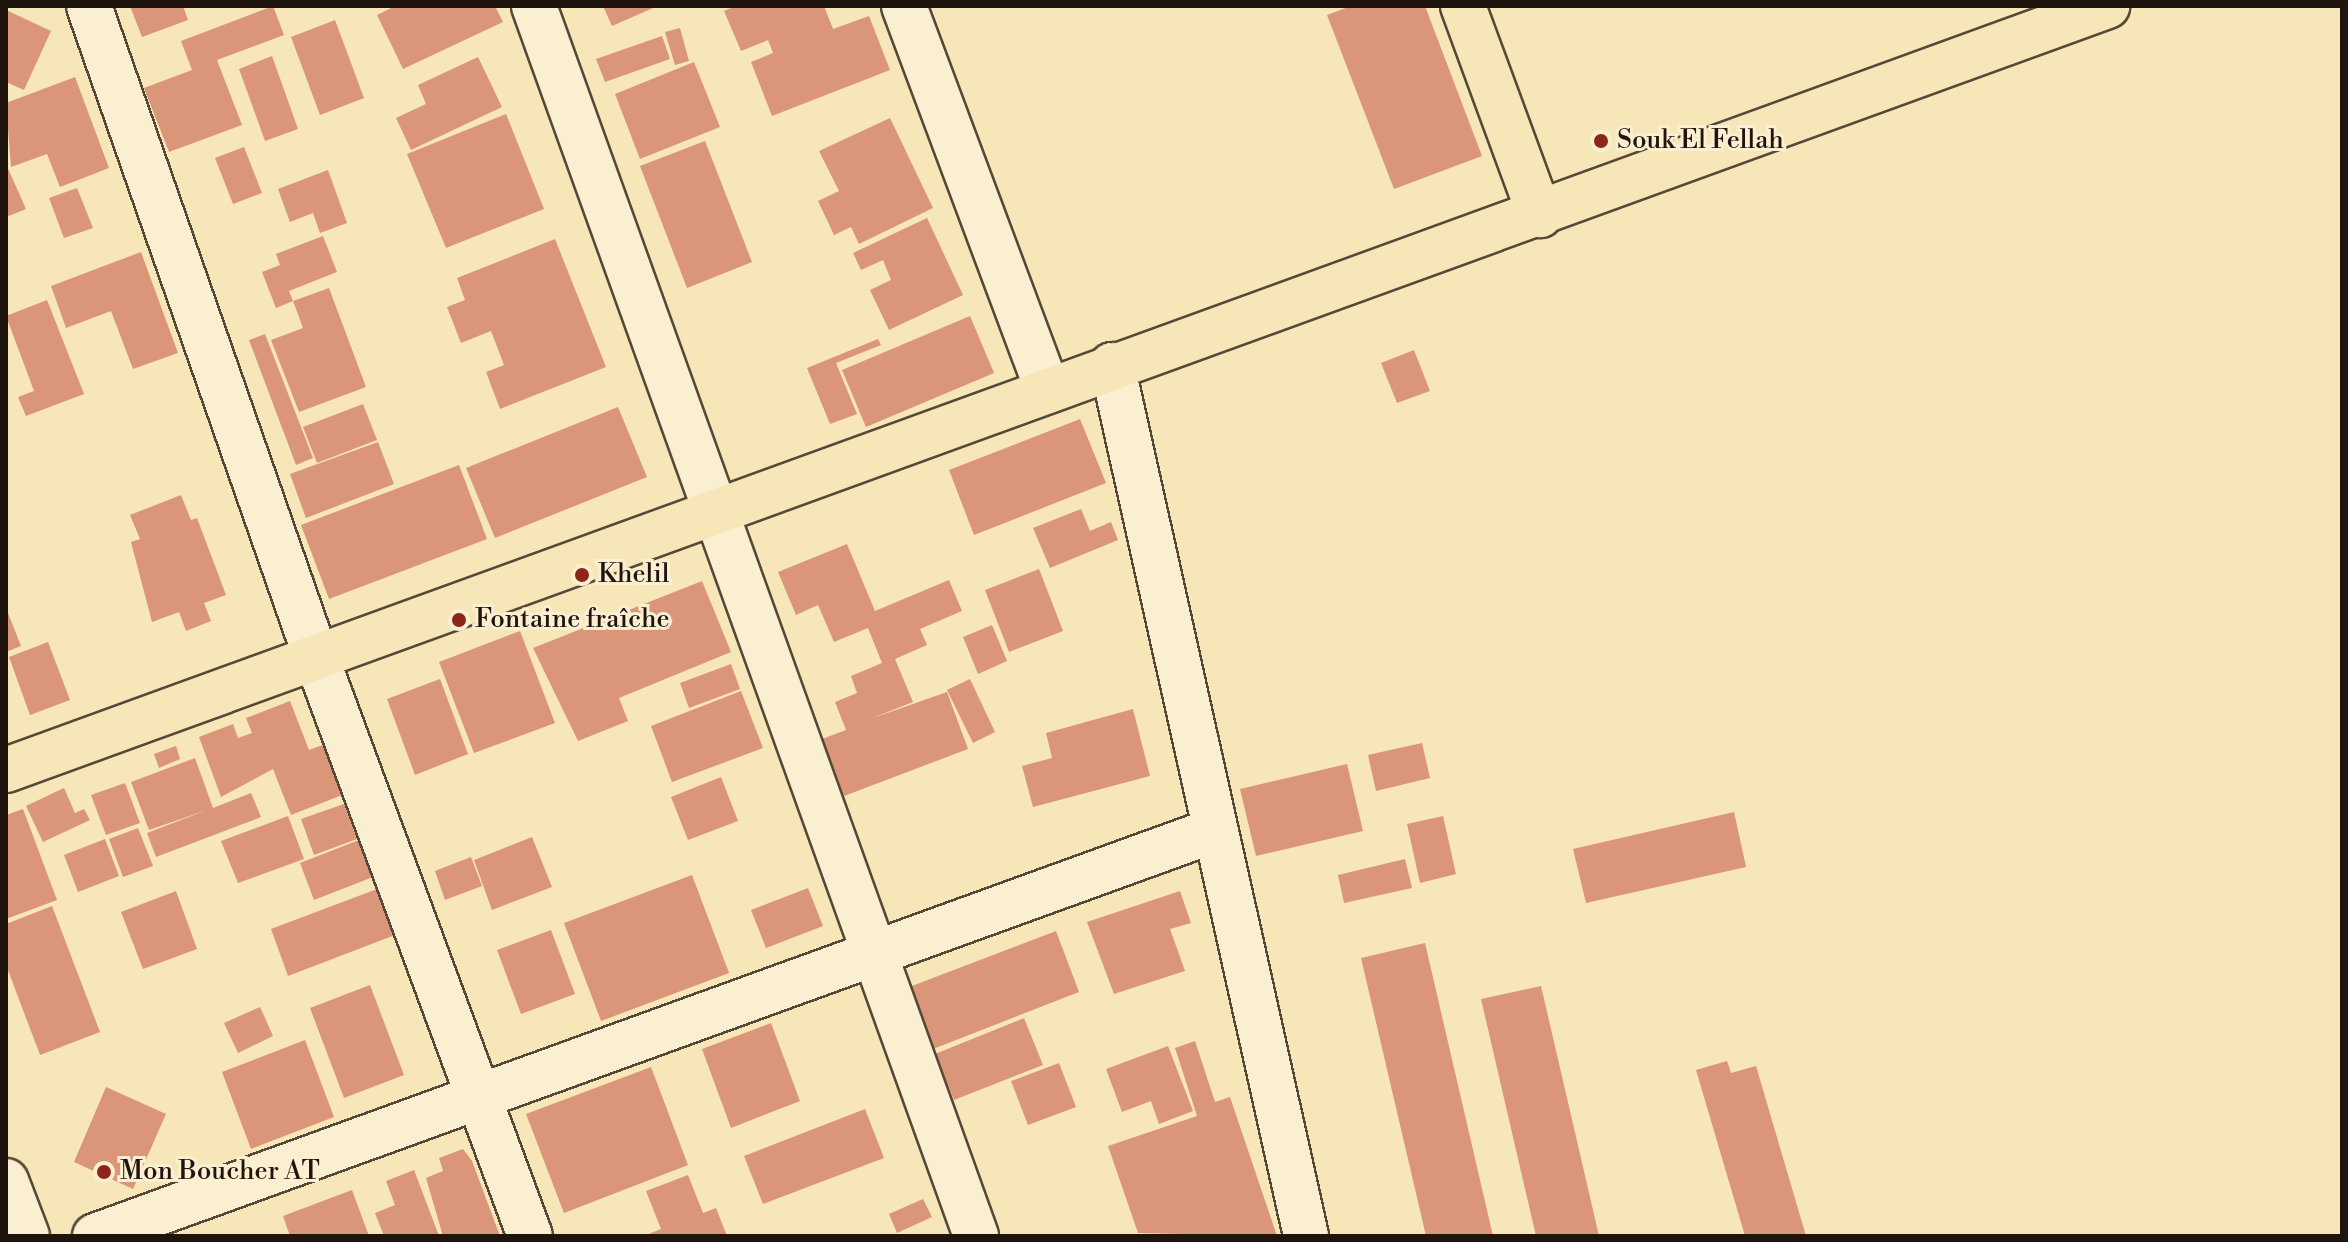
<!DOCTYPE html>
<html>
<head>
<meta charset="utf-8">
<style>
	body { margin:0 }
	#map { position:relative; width:2348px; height:1242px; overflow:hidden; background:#f7e6b7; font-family:"Libre Bodoni",serif }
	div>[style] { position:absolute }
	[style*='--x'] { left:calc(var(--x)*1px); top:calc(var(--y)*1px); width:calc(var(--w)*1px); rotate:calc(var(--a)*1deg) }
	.building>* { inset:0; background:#db9579 }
	.roads { filter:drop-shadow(2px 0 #564839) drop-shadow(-2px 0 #564839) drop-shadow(0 2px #564839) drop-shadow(0 -2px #564839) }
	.minor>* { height:44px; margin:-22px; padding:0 22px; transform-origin:22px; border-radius:22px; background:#faefd0 }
	.major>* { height:44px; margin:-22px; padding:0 22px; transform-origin:22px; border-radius:22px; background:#f7e6b7 }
	.dots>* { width:22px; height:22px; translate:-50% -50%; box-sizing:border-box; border:4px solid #faefd0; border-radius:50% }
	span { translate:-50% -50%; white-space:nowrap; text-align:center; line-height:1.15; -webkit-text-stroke:6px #faefd0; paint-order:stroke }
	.poi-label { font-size:26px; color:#20140f }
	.left { translate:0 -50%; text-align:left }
	.frame { position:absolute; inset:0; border:8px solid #20140f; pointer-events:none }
</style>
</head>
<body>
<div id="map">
	<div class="building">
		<div style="clip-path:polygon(130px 6px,183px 6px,188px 20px,142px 37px)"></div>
		<div style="clip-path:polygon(273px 6px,284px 35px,217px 60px,242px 125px,169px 152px,144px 88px,192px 70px,181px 41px)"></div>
		<div style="clip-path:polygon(395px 6px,495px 6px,503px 22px,403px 69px,377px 15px)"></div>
		<div style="clip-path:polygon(603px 6px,652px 6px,653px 8px,612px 26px)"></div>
		<div style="clip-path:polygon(736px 6px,824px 6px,833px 29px,869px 16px,890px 70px,772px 116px,751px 62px,773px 53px,768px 40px,741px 51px,724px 11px)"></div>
		<div style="clip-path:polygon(1351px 6px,1425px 6px,1482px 156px,1394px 189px,1327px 15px)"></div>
		<div style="clip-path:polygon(6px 10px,51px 31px,24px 90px,6px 82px)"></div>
		<div style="clip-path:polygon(335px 20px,364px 98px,320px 115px,291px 37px)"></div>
		<div style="clip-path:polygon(680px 28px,689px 61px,675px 65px,665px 32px)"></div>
		<div style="clip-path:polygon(662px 36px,670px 59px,605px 82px,596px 59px)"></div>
		<div style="clip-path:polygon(272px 56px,298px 129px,265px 141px,239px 69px)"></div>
		<div style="clip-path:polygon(478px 57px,502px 107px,411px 150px,396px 118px,426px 104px,418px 85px)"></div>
		<div style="clip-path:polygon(694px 62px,720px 127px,640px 159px,615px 94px)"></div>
		<div style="clip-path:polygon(75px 77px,109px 168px,60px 187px,47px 154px,11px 167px,6px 103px)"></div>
		<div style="clip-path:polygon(506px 114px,544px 209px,446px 248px,407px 154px)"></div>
		<div style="clip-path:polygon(890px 118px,933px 208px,859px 244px,851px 227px,834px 235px,818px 201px,839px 191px,819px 151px)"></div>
		<div style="clip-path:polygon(705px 141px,752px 262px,687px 288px,640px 166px)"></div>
		<div style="clip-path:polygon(244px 147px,262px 193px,233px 204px,215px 158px)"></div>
		<div style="clip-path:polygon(6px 164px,26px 209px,6px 217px)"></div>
		<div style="clip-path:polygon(328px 170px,347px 223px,320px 233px,313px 213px,290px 222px,278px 189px)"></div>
		<div style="clip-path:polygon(77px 188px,93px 228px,64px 238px,49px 198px)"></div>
		<div style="clip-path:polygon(927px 218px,963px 295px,889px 330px,870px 290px,891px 280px,883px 260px,861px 270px,853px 253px)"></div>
		<div style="clip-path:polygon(323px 236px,337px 272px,289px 291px,293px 301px,276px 308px,262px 272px,280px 265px,276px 254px)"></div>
		<div style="clip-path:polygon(555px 239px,606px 367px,500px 409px,486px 372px,504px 365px,491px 331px,461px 343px,447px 307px,465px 300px,457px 278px)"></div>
		<div style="clip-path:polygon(141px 252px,178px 353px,133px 369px,111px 311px,66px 328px,51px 286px)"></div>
		<div style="clip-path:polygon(329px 288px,366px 387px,299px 412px,271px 340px,303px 328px,293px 301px)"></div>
		<div style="clip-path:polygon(47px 300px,84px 394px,26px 416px,18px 397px,34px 391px,6px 316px)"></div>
		<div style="clip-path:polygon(970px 316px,994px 373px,866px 427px,842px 370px)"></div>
		<div style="clip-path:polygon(265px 334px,313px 458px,296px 465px,249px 340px)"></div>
		<div style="clip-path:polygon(878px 339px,881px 345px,836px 363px,857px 414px,830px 424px,807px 368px)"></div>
		<div style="clip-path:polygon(1414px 350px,1430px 391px,1397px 403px,1381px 363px)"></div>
		<div style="clip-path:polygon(363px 404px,377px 440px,317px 463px,303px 427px)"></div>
		<div style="clip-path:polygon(618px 407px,647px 477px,495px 538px,466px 468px)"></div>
		<div style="clip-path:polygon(1080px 419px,1106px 483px,974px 535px,949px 470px)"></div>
		<div style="clip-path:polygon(378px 442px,394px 484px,306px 518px,290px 474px)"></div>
		<div style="clip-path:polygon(459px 465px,487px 539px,329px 599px,301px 525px)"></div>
		<div style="clip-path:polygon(181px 495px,191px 520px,197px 518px,226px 595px,204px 603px,211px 621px,186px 631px,179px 612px,152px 622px,131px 542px,140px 539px,130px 515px)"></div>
		<div style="clip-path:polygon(1081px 509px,1090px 531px,1111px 522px,1118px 540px,1050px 568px,1033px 528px)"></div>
		<div style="clip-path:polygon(847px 544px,875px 611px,949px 580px,962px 611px,920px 629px,927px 645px,895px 659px,913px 702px,870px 719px,947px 692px,968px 749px,844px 796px,822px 739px,846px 730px,835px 702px,857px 693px,851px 676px,882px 663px,868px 628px,834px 642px,818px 605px,796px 615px,778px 572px)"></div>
		<div style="clip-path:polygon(1039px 569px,1063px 631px,1009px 652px,985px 590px)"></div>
		<div style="clip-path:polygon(702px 581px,731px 652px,619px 698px,628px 721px,578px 741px,533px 648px)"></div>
		<div style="clip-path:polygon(6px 608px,21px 646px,6px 652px)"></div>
		<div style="clip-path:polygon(992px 625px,1007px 661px,978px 674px,963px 637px)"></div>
		<div style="clip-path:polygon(520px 631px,555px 723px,474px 753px,439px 662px)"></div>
		<div style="clip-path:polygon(48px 642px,70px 700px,30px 715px,9px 657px)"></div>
		<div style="clip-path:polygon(731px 664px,740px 689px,689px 708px,680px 683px)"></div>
		<div style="clip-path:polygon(440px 679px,468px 754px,415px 775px,387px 699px)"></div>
		<div style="clip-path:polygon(970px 679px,995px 732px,973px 743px,947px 690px)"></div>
		<div style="clip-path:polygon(741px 691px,763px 748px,672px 782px,651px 726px)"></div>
		<div style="clip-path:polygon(290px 701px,309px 750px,331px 742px,350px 792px,291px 815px,273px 769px,221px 797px,199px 737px,233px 724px,238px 738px,252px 733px,246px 718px)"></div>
		<div style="clip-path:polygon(1133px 709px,1150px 776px,1033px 807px,1022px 766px,1052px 758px,1046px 733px)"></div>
		<div style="clip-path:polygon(1422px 743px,1430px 778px,1376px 791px,1368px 755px)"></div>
		<div style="clip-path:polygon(176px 746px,180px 759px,159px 768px,154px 754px)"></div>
		<div style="clip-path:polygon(195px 758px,213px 808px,251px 793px,261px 817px,156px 857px,147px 833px,207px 810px,149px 830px,131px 782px)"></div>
		<div style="clip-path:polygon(1347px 764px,1363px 831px,1256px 856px,1240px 789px)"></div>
		<div style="clip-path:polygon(721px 777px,738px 821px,688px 840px,671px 797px)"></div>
		<div style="clip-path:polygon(125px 783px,140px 823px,106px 835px,91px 795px)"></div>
		<div style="clip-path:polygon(64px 788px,75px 813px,84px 809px,90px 820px,43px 842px,26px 806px)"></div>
		<div style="clip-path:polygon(344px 804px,357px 839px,314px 855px,301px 819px)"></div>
		<div style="clip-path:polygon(23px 809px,57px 900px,6px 919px,6px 815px)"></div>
		<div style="clip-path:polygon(1734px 812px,1746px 867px,1586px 903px,1573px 849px)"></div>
		<div style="clip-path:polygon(288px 816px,304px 859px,238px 883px,221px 841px)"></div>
		<div style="clip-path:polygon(1443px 816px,1456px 874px,1420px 883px,1407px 824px)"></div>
		<div style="clip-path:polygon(138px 828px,153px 866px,123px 877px,109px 839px)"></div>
		<div style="clip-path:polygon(532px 837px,552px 887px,492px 910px,474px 860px)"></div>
		<div style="clip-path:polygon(105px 839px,119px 876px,78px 892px,64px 855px)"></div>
		<div style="clip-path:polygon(359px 840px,373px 877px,314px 900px,300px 863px)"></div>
		<div style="clip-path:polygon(471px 857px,482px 886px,445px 900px,435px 871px)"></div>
		<div style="clip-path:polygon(1405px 859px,1412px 888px,1344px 903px,1338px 875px)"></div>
		<div style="clip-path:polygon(692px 875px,729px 973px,601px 1021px,564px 923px)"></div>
		<div style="clip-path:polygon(808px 888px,823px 926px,766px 948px,751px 910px)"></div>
		<div style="clip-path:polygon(377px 889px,395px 935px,288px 976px,271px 929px)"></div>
		<div style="clip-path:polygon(176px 891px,197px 949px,143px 969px,121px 912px)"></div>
		<div style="clip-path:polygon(1180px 891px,1191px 923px,1170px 929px,1185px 971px,1114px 994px,1087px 922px)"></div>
		<div style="clip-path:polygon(52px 906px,100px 1032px,40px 1055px,6px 965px,6px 924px)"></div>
		<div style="clip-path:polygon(551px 930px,575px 994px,521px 1014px,497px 950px)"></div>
		<div style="clip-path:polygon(1056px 931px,1079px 992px,928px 1051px,904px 989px)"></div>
		<div style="clip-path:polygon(1425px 943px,1493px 1236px,1426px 1236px,1361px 958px)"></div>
		<div style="clip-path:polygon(370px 985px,404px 1075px,344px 1098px,310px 1008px)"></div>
		<div style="clip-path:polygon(1541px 986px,1599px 1236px,1536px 1236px,1481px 999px)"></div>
		<div style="clip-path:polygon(260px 1007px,273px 1036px,238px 1053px,224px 1023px)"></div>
		<div style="clip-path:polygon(1024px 1018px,1043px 1065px,954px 1100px,935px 1054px)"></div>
		<div style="clip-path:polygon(771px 1023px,800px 1101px,731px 1128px,702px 1049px)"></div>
		<div style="clip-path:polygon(305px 1040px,334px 1117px,251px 1149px,222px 1072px)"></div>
		<div style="clip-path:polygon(1195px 1041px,1215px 1102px,1230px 1097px,1277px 1236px,1138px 1233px,1108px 1146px,1197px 1116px,1175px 1048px)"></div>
		<div style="clip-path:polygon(1168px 1046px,1193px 1111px,1159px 1124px,1151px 1101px,1122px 1112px,1106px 1069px)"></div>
		<div style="clip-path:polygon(1727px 1061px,1731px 1073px,1756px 1066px,1806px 1236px,1745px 1236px,1696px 1070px)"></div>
		<div style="clip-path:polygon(1059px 1063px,1076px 1107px,1028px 1125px,1011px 1081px)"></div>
		<div style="clip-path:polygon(651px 1067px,688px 1165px,564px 1213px,526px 1114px)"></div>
		<div style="clip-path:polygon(106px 1087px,166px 1114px,133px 1189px,74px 1162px)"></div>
		<div style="clip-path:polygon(865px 1109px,884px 1158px,763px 1204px,744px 1156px)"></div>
		<div style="clip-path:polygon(463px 1149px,472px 1161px,500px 1236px,443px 1236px,426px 1178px,443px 1171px,439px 1158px)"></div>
		<div style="clip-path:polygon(414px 1170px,439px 1236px,384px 1236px,375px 1213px,395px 1205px,386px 1181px)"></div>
		<div style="clip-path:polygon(688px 1175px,703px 1213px,716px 1208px,727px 1236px,644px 1236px,661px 1229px,646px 1191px)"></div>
		<div style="clip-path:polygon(352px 1190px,369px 1236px,290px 1236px,283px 1216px)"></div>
		<div style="clip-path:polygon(923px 1199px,932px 1217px,897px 1233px,889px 1214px)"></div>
	</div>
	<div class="roads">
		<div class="minor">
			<div style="--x:89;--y:6;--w:689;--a:70.78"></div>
			<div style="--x:316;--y:657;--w:617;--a:69.72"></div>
			<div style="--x:534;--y:6;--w:1307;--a:70.23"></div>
			<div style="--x:904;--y:6;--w:411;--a:69.5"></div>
			<div style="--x:1112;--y:365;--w:892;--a:77.44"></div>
			<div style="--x:6;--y:1181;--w:59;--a:69.1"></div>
			<div style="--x:95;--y:1236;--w:1191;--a:-19.93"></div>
		</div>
		<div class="major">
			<div style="--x:1463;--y:6;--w:223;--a:69.8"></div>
			<div style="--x:6;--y:770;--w:2236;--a:-19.98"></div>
		</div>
	</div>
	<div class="dots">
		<div style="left:1601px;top:141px;background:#8f2418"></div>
		<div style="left:582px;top:575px;background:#8f2418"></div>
		<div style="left:459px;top:620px;background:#8f2418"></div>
		<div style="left:104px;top:1172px;background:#8f2418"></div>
	</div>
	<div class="poi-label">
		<span class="left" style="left:1617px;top:141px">Souk El Fellah</span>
		<span class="left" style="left:598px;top:575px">Khelil</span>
		<span class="left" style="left:475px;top:620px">Fontaine fraîche</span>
		<span class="left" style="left:120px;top:1172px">Mon Boucher AT</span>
	</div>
	<div class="frame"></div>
</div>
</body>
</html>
